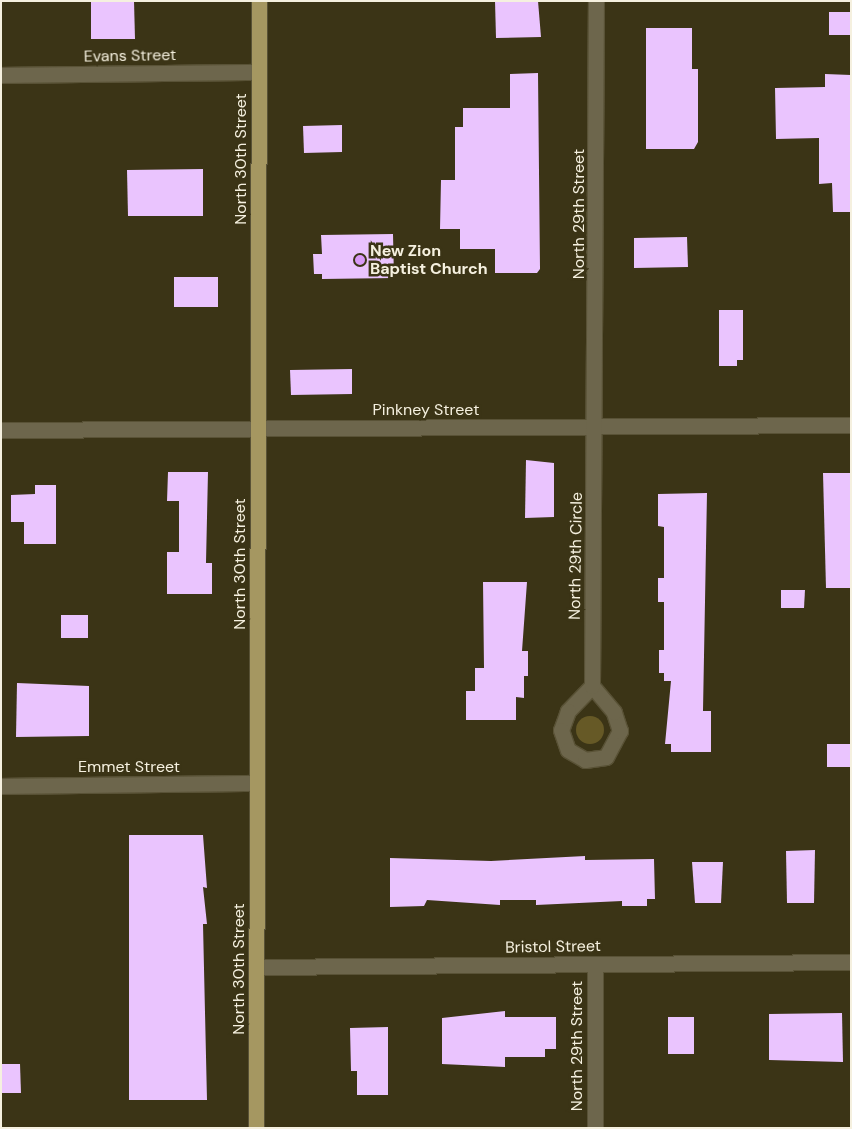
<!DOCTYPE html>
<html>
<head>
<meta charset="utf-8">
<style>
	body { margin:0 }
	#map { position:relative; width:852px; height:1129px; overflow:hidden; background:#3b3416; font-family:"DM Sans",sans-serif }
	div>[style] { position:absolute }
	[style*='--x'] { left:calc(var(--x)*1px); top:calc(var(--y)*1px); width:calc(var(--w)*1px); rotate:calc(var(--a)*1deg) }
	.green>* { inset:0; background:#665926 }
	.round { border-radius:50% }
	.building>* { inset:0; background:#eac4fe }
	.roads { filter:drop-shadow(1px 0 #595236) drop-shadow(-1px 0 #595236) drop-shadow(0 1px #595236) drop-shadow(0 -1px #595236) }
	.minor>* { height:15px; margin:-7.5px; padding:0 7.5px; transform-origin:7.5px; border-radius:7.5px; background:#6d664c }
	.major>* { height:15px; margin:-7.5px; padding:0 7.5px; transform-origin:7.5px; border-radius:7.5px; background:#a59761 }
	.dots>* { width:14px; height:14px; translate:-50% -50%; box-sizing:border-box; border:2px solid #3b3416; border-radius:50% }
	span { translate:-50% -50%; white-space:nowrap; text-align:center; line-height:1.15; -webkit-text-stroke:5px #3b3416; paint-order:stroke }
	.street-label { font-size:16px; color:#f5f0df }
	.poi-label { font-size:16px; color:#f5f0df; font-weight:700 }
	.left { translate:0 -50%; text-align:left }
	.frame { position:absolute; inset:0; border:2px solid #f5f0df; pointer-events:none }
</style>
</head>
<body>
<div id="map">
	<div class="green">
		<div class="round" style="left:576px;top:716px;width:28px;height:28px"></div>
	</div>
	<div class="building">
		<div style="clip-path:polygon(91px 1px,134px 1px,135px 39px,91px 39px)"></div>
		<div style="clip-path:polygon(495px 1px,538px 1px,541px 37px,496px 38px)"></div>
		<div style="clip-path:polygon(829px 12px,851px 12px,851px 35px,829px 35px)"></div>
		<div style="clip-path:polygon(646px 28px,692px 28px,692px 69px,698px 69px,698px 142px,694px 149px,646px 149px)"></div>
		<div style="clip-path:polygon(538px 73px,540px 269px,537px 273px,495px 273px,495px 249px,460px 249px,460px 229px,440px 229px,441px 180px,455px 180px,455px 127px,463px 127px,463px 108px,510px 108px,510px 74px)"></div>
		<div style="clip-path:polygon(825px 74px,851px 75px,851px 212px,833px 212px,832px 183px,819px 184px,819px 138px,776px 139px,775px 88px,825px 87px)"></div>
		<div style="clip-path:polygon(342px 125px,342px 152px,304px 153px,303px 126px)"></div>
		<div style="clip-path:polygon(203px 169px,203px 216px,128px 216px,127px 170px)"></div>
		<div style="clip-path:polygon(393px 234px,394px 278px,322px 279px,322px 274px,314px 274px,313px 254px,322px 254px,321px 235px)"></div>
		<div style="clip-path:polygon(687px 237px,688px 267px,634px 268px,634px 238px)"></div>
		<div style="clip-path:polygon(174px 277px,218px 277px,218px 307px,174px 307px)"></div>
		<div style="clip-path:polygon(719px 310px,743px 310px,743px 360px,737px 360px,737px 366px,719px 366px)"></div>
		<div style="clip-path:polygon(352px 369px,352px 394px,291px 395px,290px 370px)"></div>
		<div style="clip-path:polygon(526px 460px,554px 463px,554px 517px,525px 518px)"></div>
		<div style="clip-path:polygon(168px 472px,208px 472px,206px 563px,212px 563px,212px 594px,167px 594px,167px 552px,179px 552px,179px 501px,167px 501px)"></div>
		<div style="clip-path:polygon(823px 473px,851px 473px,851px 588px,826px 588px)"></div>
		<div style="clip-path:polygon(35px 485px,56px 485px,56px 544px,24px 544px,24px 522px,11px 522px,11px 495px,35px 494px)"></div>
		<div style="clip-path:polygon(707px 493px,703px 711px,711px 711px,711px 752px,671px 752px,671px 744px,665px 744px,671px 681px,664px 681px,664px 673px,659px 673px,659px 650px,664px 650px,664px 602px,658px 602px,658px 578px,664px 578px,664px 527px,658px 526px,658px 494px)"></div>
		<div style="clip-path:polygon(483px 582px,527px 582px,522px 651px,528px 651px,528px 676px,524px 676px,524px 698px,516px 697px,516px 720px,466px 720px,466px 691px,475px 691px,475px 668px,484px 668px)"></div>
		<div style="clip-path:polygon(781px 590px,805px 590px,804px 608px,781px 608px)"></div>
		<div style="clip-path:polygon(61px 615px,88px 615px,88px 638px,61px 638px)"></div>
		<div style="clip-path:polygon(17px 683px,89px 686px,89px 736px,16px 737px)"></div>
		<div style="clip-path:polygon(827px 744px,851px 744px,851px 767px,827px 767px)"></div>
		<div style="clip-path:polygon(129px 835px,203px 835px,207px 888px,203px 887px,207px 924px,203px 924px,207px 1100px,129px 1100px)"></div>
		<div style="clip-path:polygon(815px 850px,814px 903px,787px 903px,786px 851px)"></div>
		<div style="clip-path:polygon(585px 856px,585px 860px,654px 859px,655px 899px,647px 899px,647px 906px,622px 906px,622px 901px,536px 905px,536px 900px,500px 900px,500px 905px,427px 900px,424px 906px,390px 907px,390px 858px,491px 861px)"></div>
		<div style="clip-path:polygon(692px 862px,723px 862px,721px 903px,695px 903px)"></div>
		<div style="clip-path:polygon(505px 1011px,505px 1017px,556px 1017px,556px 1049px,545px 1049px,545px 1057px,505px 1057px,505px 1067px,442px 1064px,442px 1018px)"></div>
		<div style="clip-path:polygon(842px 1013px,843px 1062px,769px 1060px,769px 1014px)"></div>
		<div style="clip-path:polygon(668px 1017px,694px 1017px,694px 1054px,668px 1054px)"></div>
		<div style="clip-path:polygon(388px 1027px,388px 1095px,357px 1095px,357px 1071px,351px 1071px,350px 1028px)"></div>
		<div style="clip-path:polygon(1px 1064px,20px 1064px,21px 1093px,1px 1093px)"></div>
	</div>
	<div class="roads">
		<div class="minor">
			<div style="--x:1;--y:75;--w:258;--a:-0.7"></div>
			<div style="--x:1;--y:430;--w:850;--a:-0.34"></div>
			<div style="--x:592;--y:686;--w:35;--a:134"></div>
			<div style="--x:568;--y:711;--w:20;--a:110"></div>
			<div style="--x:561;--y:730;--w:21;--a:71"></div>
			<div style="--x:568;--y:750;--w:20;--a:30"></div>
			<div style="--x:585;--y:760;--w:21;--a:-8"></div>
			<div style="--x:606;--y:757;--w:30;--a:-62"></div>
			<div style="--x:620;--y:731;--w:20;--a:-108"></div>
			<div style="--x:614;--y:712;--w:34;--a:-130"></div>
			<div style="--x:592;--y:686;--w:685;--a:-89.67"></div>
			<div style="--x:1;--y:786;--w:256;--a:-0.7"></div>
			<div style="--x:595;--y:964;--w:164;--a:90"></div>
			<div style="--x:256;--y:967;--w:595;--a:-0.48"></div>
		</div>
		<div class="major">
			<div style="--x:256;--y:1128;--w:1127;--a:-89.85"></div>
		</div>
	</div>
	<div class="dots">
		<div style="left:360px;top:260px;background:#d99af7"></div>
	</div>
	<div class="street-label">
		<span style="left:130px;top:56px;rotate:-1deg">Evans Street</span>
		<span style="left:241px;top:159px;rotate:-90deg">North 30th Street</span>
		<span style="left:579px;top:214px;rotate:-90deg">North 29th Street</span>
		<span style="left:426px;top:410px">Pinkney Street</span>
		<span style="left:576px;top:556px;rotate:-89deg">North 29th Circle</span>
		<span style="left:240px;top:564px;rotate:-90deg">North 30th Street</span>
		<span style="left:129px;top:767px">Emmet Street</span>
		<span style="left:553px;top:947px;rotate:-1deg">Bristol Street</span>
		<span style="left:239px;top:969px;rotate:-90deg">North 30th Street</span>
		<span style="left:577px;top:1046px;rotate:-90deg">North 29th Street</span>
	</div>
	<div class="poi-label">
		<span class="left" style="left:370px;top:260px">New Zion<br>Baptist Church</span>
	</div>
	<div class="frame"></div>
</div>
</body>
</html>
